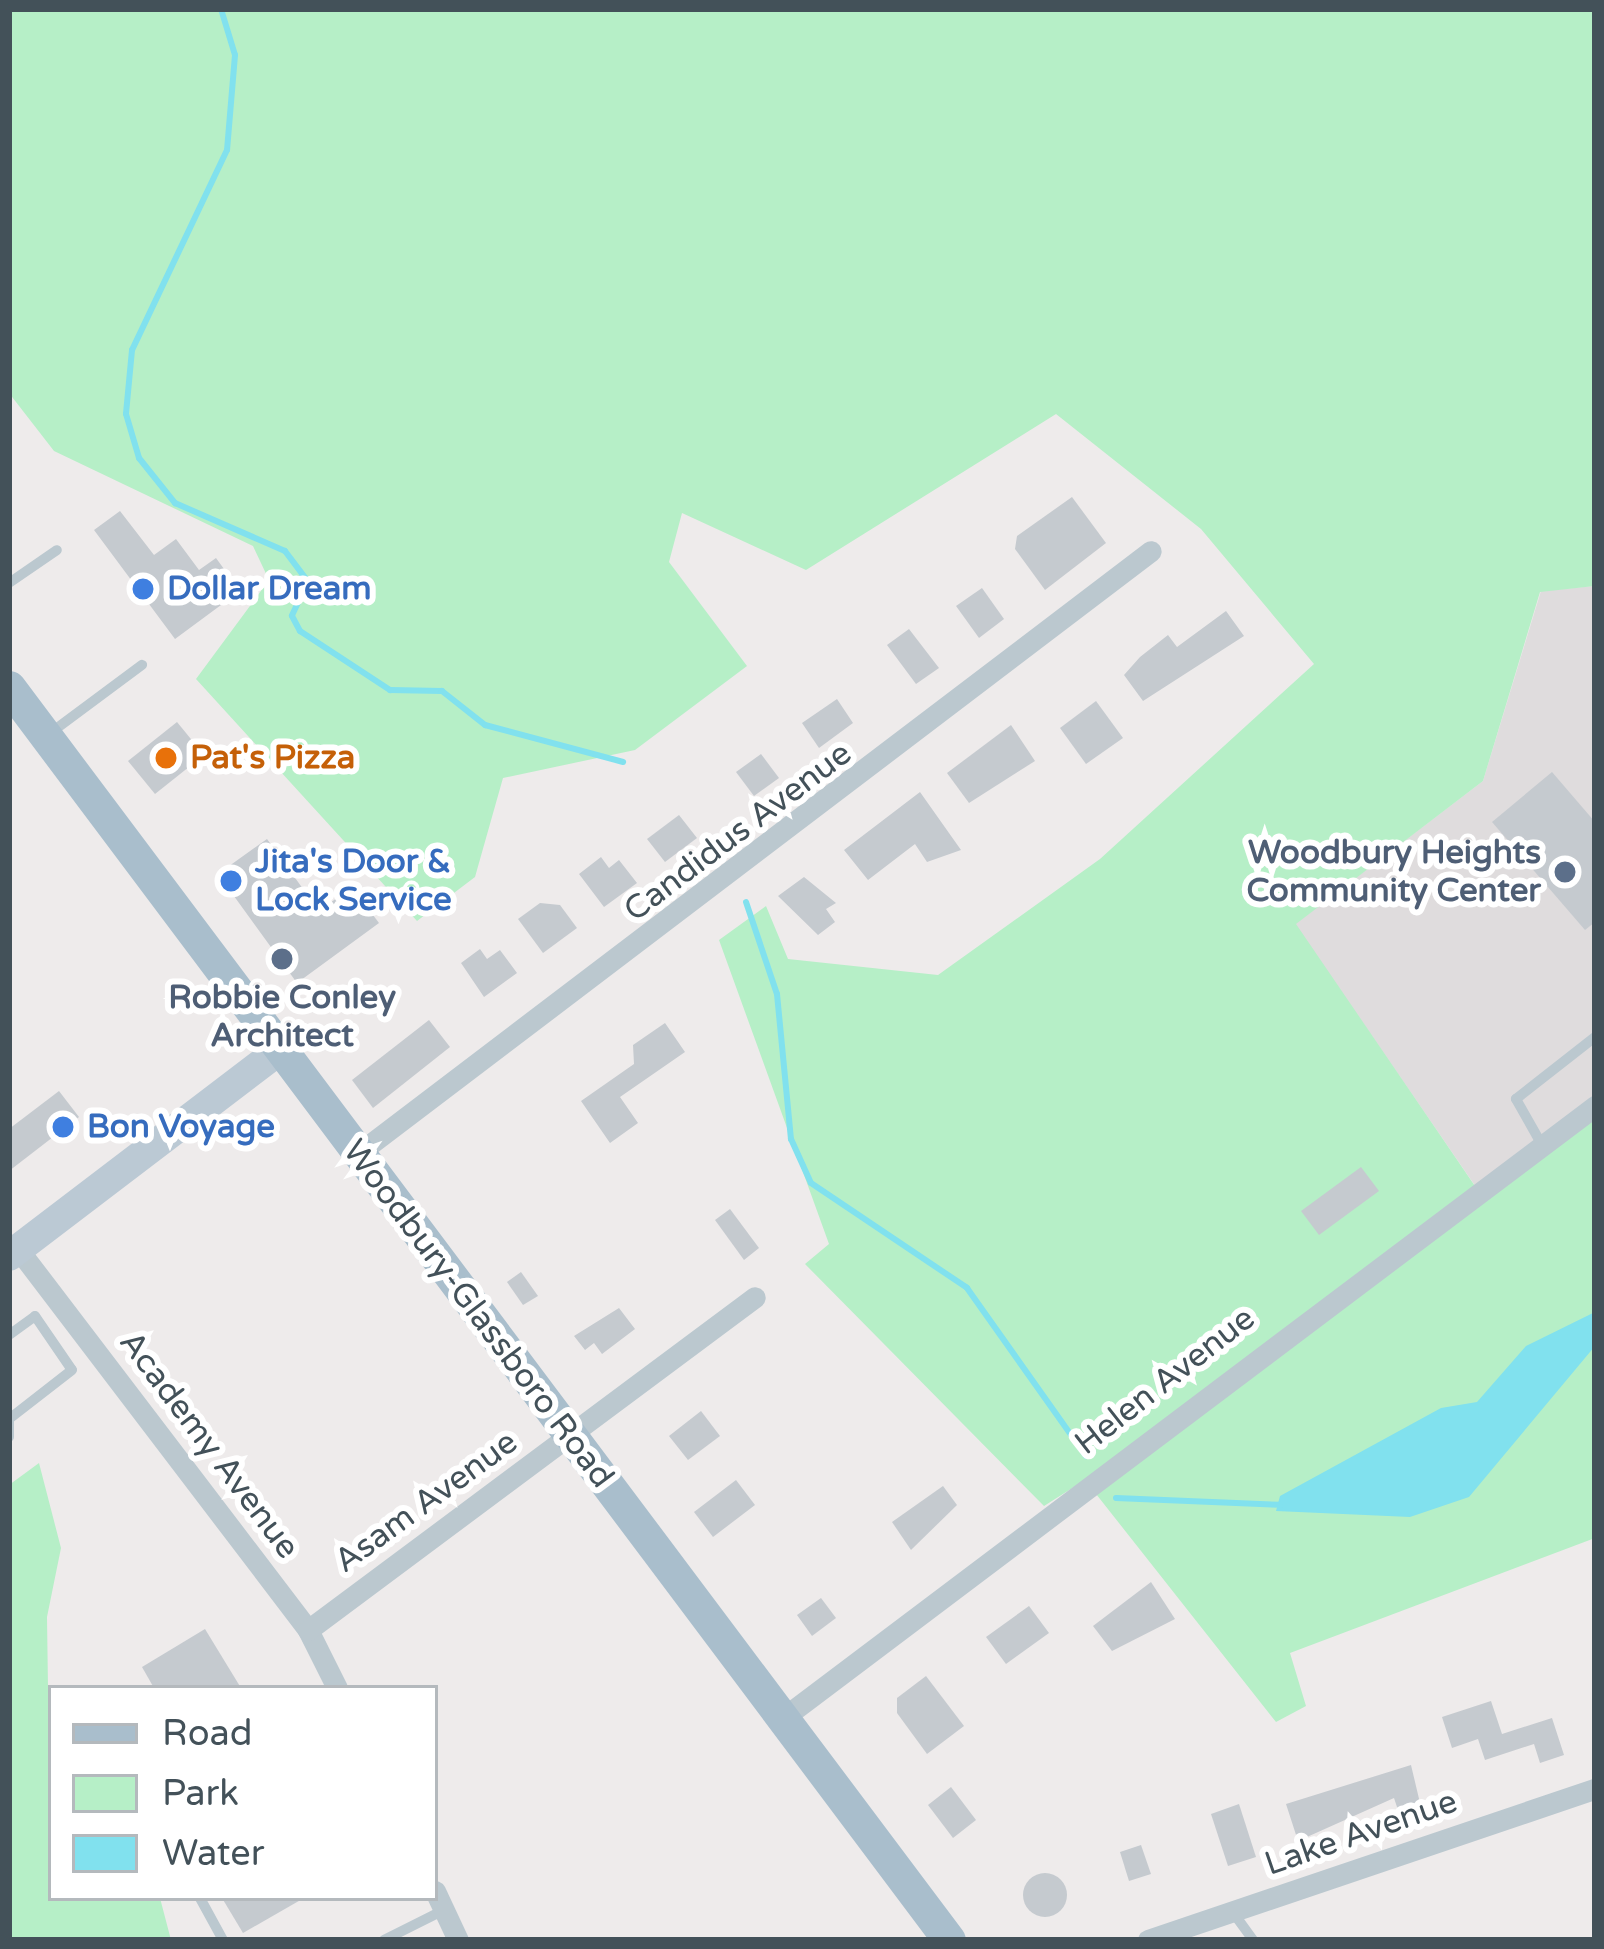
<!DOCTYPE html>
<html>
<head>
<meta charset="utf-8">
<style>
	body { margin:0 }
	#map { position:relative; width:1604px; height:1949px; overflow:hidden; background:#eeebeb; font-family:"Varela Round",sans-serif }
	div>[style] { position:absolute }
	[style*='--x'] { left:calc(var(--x)*1px); top:calc(var(--y)*1px); width:calc(var(--w)*1px); rotate:calc(var(--a)*1deg) }
	.education>* { inset:0; background:#dfdcdd }
	.green>* { inset:0; background:#b6efc7 }
	.water>* { inset:0; background:#81e1ee }
	.stream>* { height:6px; margin:-3px; padding:0 3px; transform-origin:3px; border-radius:3px; background:#81e1ee }
	.building>* { inset:0; background:#c5cacf }
	.round { border-radius:50% }
	.lane>* { height:10px; margin:-5px; padding:0 5px; transform-origin:5px; border-radius:5px; background:#bbc8cf }
	.street>* { height:21px; margin:-10.5px; padding:0 10.5px; transform-origin:10.5px; border-radius:10.5px; background:#bbc8cf }
	.secondary>* { height:30px; margin:-15px; padding:0 15px; transform-origin:15px; border-radius:15px; background:#bbc9d4 }
	.primary>* { height:33px; margin:-16.5px; padding:0 16.5px; transform-origin:16.5px; border-radius:16.5px; background:#a9becc }
	.dots>* { width:33px; height:33px; translate:-50% -50%; box-sizing:border-box; border:6px solid #fff; border-radius:50% }
	span { translate:-50% -50%; white-space:nowrap; text-align:center; line-height:1.15; -webkit-text-stroke:12px #fff; paint-order:stroke }
	.shop-label { font-size:33px; color:#366cbe; font-weight:700 }
	.left { translate:0 -50%; text-align:left }
	.food-label { font-size:33px; color:#c56008; font-weight:700 }
	.street-label { font-size:33px; color:#435159 }
	.service-label { font-size:33px; color:#4e5e75; font-weight:700 }
	.right { translate:-100% -50%; text-align:right }
	.frame { position:absolute; inset:0; border:12px solid #435159; pointer-events:none }
	.legend { position:absolute; left:48px; top:1685px; width:390px; height:216px; box-sizing:border-box; background:#fff; border:3px solid #b4b9bd; margin:0; padding:15px 21px; list-style:none; font-size:36px; color:#435159 }
	.legend li { display:flex; align-items:center; gap:24px; height:60px }
	.legend b { width:60px; border:3px solid #b4b9bd }
</style>
</head>
<body>
<div id="map">
	<div class="education">
		<div style="clip-path:polygon(1595px 586px,1595px 1100px,1478px 1190px,1295px 924px,1483px 781px,1541px 591px)"></div>
	</div>
	<div class="green">
		<div style="clip-path:polygon(9px 9px,1595px 9px,1595px 586px,1540px 592px,1483px 781px,1296px 924px,1477px 1189px,1595px 1100px,1595px 1538px,1290px 1653px,1306px 1706px,1276px 1722px,1085px 1480px,1044px 1506px,805px 1264px,829px 1244px,719px 940px,766px 906px,788px 959px,938px 975px,1100px 859px,1314px 664px,1201px 529px,1056px 414px,806px 570px,682px 513px,669px 562px,747px 666px,635px 750px,503px 778px,475px 877px,417px 921px,196px 679px,269px 580px,253px 546px,54px 451px,9px 393px)"></div>
		<div style="clip-path:polygon(39px 1463px,61px 1548px,47px 1617px,51px 1898px,160px 1898px,171px 1940px,9px 1940px,9px 1485px)"></div>
	</div>
	<div class="water">
		<div style="clip-path:polygon(1595px 1312px,1595px 1346px,1469px 1497px,1410px 1517px,1276px 1511px,1280px 1496px,1441px 1408px,1477px 1402px,1526px 1346px)"></div>
	</div>
	<div class="stream">
		<div style="--x:221;--y:9;--w:48;--a:73.1"></div>
		<div style="--x:235;--y:55;--w:95;--a:94.8"></div>
		<div style="--x:227;--y:150;--w:221;--a:115.4"></div>
		<div style="--x:132;--y:350;--w:64;--a:95.4"></div>
		<div style="--x:126;--y:414;--w:46;--a:73.5"></div>
		<div style="--x:139;--y:458;--w:58;--a:51.3"></div>
		<div style="--x:175;--y:503;--w:120;--a:23.6"></div>
		<div style="--x:285;--y:551;--w:38;--a:53"></div>
		<div style="--x:308;--y:581;--w:38;--a:115"></div>
		<div style="--x:292;--y:616;--w:17;--a:62"></div>
		<div style="--x:300;--y:631;--w:108;--a:33.2"></div>
		<div style="--x:390;--y:690;--w:52;--a:1.1"></div>
		<div style="--x:442;--y:691;--w:55;--a:38.3"></div>
		<div style="--x:485;--y:725;--w:143;--a:15"></div>
		<div style="--x:746;--y:902;--w:97;--a:71.4"></div>
		<div style="--x:777;--y:994;--w:146;--a:84.5"></div>
		<div style="--x:791;--y:1139;--w:48;--a:65.6"></div>
		<div style="--x:811;--y:1183;--w:188;--a:33.9"></div>
		<div style="--x:967;--y:1288;--w:206;--a:54.7"></div>
		<div style="--x:1116;--y:1498;--w:164;--a:2.4"></div>
	</div>
	<div class="building">
		<div style="clip-path:polygon(1072px 497px,1106px 543px,1045px 590px,1015px 549px,1017px 536px)"></div>
		<div style="clip-path:polygon(120px 511px,154px 555px,176px 539px,199px 570px,216px 558px,240px 591px,175px 639px,94px 530px)"></div>
		<div style="clip-path:polygon(982px 588px,1004px 619px,979px 638px,956px 606px)"></div>
		<div style="clip-path:polygon(1226px 611px,1244px 636px,1143px 701px,1124px 675px,1140px 657px,1168px 635px,1177px 647px)"></div>
		<div style="clip-path:polygon(909px 629px,939px 668px,916px 684px,887px 645px)"></div>
		<div style="clip-path:polygon(837px 699px,853px 723px,819px 748px,802px 723px)"></div>
		<div style="clip-path:polygon(1096px 701px,1123px 738px,1086px 764px,1060px 728px)"></div>
		<div style="clip-path:polygon(177px 722px,204px 755px,155px 794px,128px 761px)"></div>
		<div style="clip-path:polygon(1011px 725px,1035px 761px,969px 803px,947px 773px)"></div>
		<div style="clip-path:polygon(761px 754px,779px 778px,754px 796px,736px 772px)"></div>
		<div style="clip-path:polygon(1552px 772px,1595px 822px,1595px 922px,1585px 930px,1492px 822px)"></div>
		<div style="clip-path:polygon(920px 792px,961px 850px,927px 862px,915px 844px,868px 880px,844px 850px)"></div>
		<div style="clip-path:polygon(679px 815px,697px 838px,665px 862px,647px 839px)"></div>
		<div style="clip-path:polygon(267px 839px,319px 911px,352px 887px,379px 923px,297px 983px,218px 874px)"></div>
		<div style="clip-path:polygon(601px 857px,609px 868px,619px 860px,637px 883px,604px 907px,579px 874px)"></div>
		<div style="clip-path:polygon(804px 877px,836px 903px,826px 909px,835px 922px,818px 935px,778px 896px)"></div>
		<div style="clip-path:polygon(540px 903px,560px 905px,577px 928px,543px 953px,518px 919px)"></div>
		<div style="clip-path:polygon(480px 949px,487px 959px,500px 950px,517px 973px,484px 997px,461px 963px)"></div>
		<div style="clip-path:polygon(429px 1020px,450px 1047px,373px 1108px,352px 1080px)"></div>
		<div style="clip-path:polygon(665px 1023px,685px 1052px,620px 1097px,638px 1123px,610px 1143px,581px 1101px,634px 1064px,633px 1045px)"></div>
		<div style="clip-path:polygon(59px 1091px,79px 1117px,9px 1171px,9px 1129px)"></div>
		<div style="clip-path:polygon(1361px 1167px,1379px 1191px,1319px 1235px,1301px 1211px)"></div>
		<div style="clip-path:polygon(730px 1209px,759px 1248px,744px 1260px,715px 1220px)"></div>
		<div style="clip-path:polygon(521px 1272px,538px 1296px,523px 1305px,507px 1282px)"></div>
		<div style="clip-path:polygon(619px 1308px,635px 1329px,602px 1354px,594px 1343px,585px 1350px,574px 1336px)"></div>
		<div style="clip-path:polygon(701px 1411px,720px 1436px,688px 1460px,669px 1436px)"></div>
		<div style="clip-path:polygon(736px 1480px,755px 1505px,713px 1537px,694px 1512px)"></div>
		<div style="clip-path:polygon(943px 1486px,957px 1505px,911px 1550px,892px 1522px)"></div>
		<div style="clip-path:polygon(1151px 1582px,1175px 1619px,1112px 1651px,1093px 1626px)"></div>
		<div style="clip-path:polygon(821px 1598px,836px 1618px,812px 1636px,797px 1615px)"></div>
		<div style="clip-path:polygon(1029px 1606px,1049px 1633px,1006px 1664px,986px 1637px)"></div>
		<div style="clip-path:polygon(205px 1629px,241px 1688px,154px 1688px,142px 1667px)"></div>
		<div style="clip-path:polygon(926px 1676px,964px 1726px,927px 1754px,897px 1713px,897px 1698px)"></div>
		<div style="clip-path:polygon(1491px 1701px,1502px 1734px,1552px 1718px,1564px 1755px,1540px 1763px,1534px 1744px,1485px 1760px,1478px 1739px,1452px 1748px,1442px 1717px)"></div>
		<div style="clip-path:polygon(1411px 1765px,1420px 1803px,1398px 1810px,1394px 1798px,1298px 1841px,1286px 1804px)"></div>
		<div style="clip-path:polygon(951px 1787px,976px 1820px,953px 1838px,928px 1805px)"></div>
		<div style="clip-path:polygon(1239px 1804px,1256px 1857px,1228px 1866px,1211px 1814px)"></div>
		<div style="clip-path:polygon(1141px 1845px,1151px 1874px,1129px 1881px,1120px 1852px)"></div>
		<div class="round" style="left:1023px;top:1873px;width:44px;height:44px"></div>
		<div style="clip-path:polygon(222px 1898px,304px 1898px,243px 1933px)"></div>
	</div>
	<div class="lane">
		<div style="--x:9;--y:583;--w:58;--a:-34.5"></div>
		<div style="--x:49;--y:734;--w:116;--a:-36.6"></div>
		<div style="--x:1542;--y:1145;--w:53;--a:-119.5"></div>
		<div style="--x:1516;--y:1099;--w:100;--a:-38.1"></div>
		<div style="--x:9;--y:1335;--w:32;--a:-36"></div>
		<div style="--x:35;--y:1316;--w:65;--a:55.6"></div>
		<div style="--x:72;--y:1370;--w:80;--a:142.1"></div>
		<div style="--x:9;--y:1422;--w:15;--a:90"></div>
		<div style="--x:200;--y:1898;--w:48;--a:61.3"></div>
		<div style="--x:1232;--y:1911;--w:36;--a:54"></div>
		<div style="--x:384;--y:1940;--w:67;--a:-26.6"></div>
	</div>
	<div class="street">
		<div style="--x:356;--y:1155;--w:998;--a:-37.23"></div>
		<div style="--x:18;--y:1249;--w:479;--a:52.7"></div>
		<div style="--x:308;--y:1630;--w:65;--a:63.4"></div>
		<div style="--x:308;--y:1630;--w:557;--a:-36.68"></div>
		<div style="--x:783;--y:1718;--w:1017;--a:-37.01"></div>
		<div style="--x:435;--y:1891;--w:54;--a:64.9"></div>
		<div style="--x:1148;--y:1940;--w:472;--a:-18.7"></div>
	</div>
	<div class="secondary">
		<div style="--x:9;--y:1256;--w:340;--a:-37.3"></div>
	</div>
	<div class="primary">
		<div style="--x:9;--y:687;--w:1566;--a:53.12"></div>
	</div>
	<div class="dots">
		<div style="left:143px;top:589px;background:#3f7fe0"></div>
		<div style="left:166px;top:758px;background:#e8710a"></div>
		<div style="left:1565px;top:872px;background:#5c6f8a"></div>
		<div style="left:231px;top:881px;background:#3f7fe0"></div>
		<div style="left:282px;top:959px;background:#5c6f8a"></div>
		<div style="left:63px;top:1127px;background:#3f7fe0"></div>
	</div>
	<div class="shop-label">
		<span class="left" style="left:167px;top:589px">Dollar Dream</span>
		<span class="left" style="left:255px;top:881px">Jita's Door &amp;<br>Lock Service</span>
		<span class="left" style="left:87px;top:1127px">Bon Voyage</span>
	</div>
	<div class="food-label">
		<span class="left" style="left:190px;top:758px">Pat's Pizza</span>
	</div>
	<div class="street-label">
		<span style="left:738px;top:832px;rotate:-37deg">Candidus Avenue</span>
		<span style="left:478px;top:1314px;rotate:53deg">Woodbury-Glassboro Road</span>
		<span style="left:1165px;top:1381px;rotate:-38deg">Helen Avenue</span>
		<span style="left:209px;top:1445px;rotate:53deg">Academy Avenue</span>
		<span style="left:426px;top:1502px;rotate:-36deg">Asam Avenue</span>
		<span style="left:1361px;top:1833px;rotate:-19deg">Lake Avenue</span>
	</div>
	<div class="service-label">
		<span class="right" style="left:1541px;top:872px">Woodbury Heights<br>Community Center</span>
		<span style="left:282px;top:1017px">Robbie Conley<br>Architect</span>
	</div>
	<div class="frame"></div>
	<ul class="legend">
	<li><b style="height:15px;background:#a9becc"></b>Road</li>
	<li><b style="height:33px;background:#b6efc7"></b>Park</li>
	<li><b style="height:33px;background:#81e1ee"></b>Water</li>
	</ul>
</div>
</body>
</html>
